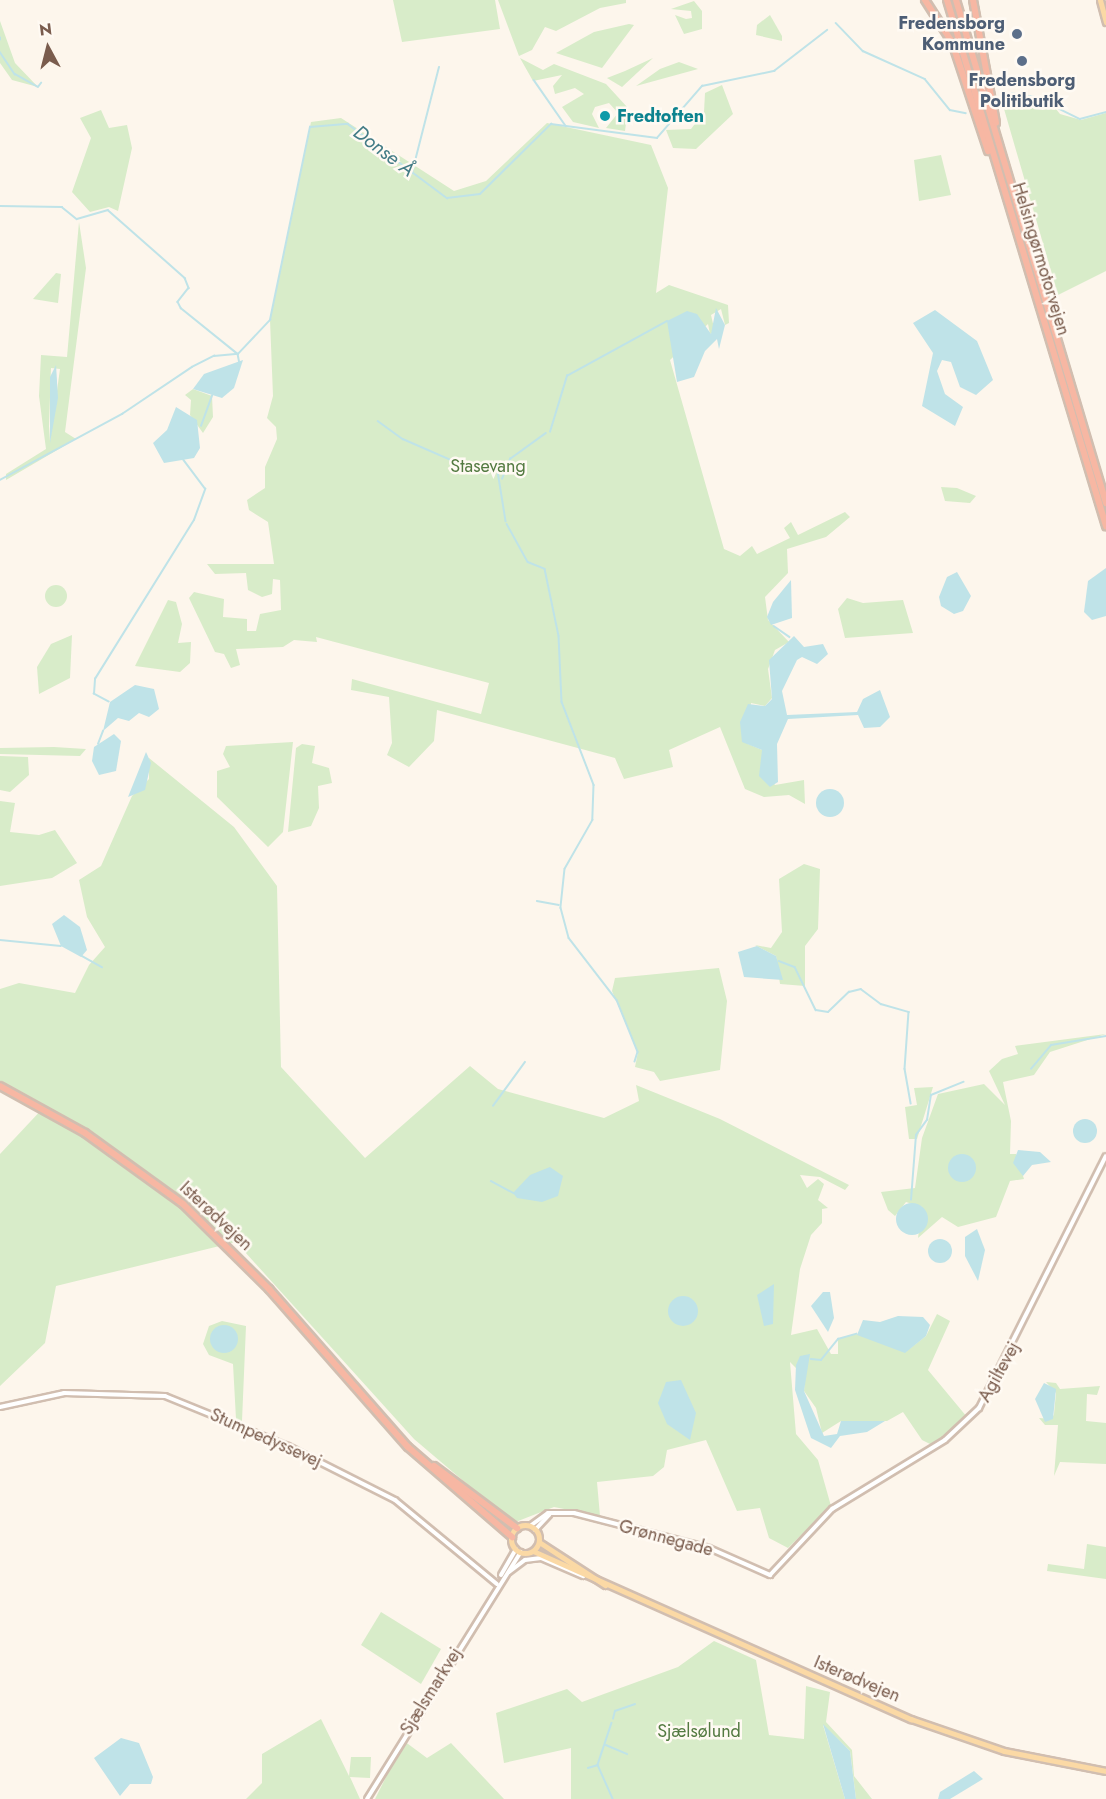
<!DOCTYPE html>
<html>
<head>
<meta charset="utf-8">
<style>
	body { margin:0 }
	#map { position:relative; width:1106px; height:1799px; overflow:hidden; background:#fdf6ec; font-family:Jost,sans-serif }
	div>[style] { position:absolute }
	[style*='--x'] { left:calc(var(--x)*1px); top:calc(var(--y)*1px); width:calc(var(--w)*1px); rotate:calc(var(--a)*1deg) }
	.green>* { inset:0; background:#d8ecc9 }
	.round { border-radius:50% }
	.water>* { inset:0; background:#bfe3e8 }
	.stream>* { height:1.5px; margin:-0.75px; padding:0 0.75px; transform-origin:0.75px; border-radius:0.75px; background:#bfe3e8 }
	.roads { filter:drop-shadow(2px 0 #d1beb0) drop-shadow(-2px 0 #d1beb0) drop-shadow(0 2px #d1beb0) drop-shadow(0 -2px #d1beb0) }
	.minor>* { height:4px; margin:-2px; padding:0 2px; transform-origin:2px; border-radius:2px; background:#fff }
	.major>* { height:5px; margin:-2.5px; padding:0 2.5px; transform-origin:2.5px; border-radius:2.5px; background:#fbd9a5 }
	.major>.ring { margin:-2.5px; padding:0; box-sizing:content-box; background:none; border:5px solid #fbd9a5; border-radius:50% }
	.highway>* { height:6px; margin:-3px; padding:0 3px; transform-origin:3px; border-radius:3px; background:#f7b7a3 }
	.dots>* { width:16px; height:16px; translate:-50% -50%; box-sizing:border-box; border:3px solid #fffaf3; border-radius:50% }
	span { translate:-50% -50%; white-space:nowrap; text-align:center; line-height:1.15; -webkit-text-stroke:5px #fffaf3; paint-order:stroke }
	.service-label { font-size:18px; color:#4e5e75; font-weight:700 }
	.right { translate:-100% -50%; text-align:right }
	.culture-label { font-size:18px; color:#0d838f; font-weight:700 }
	.left { translate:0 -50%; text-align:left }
	.street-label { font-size:18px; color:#7a5c4d }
	.park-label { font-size:18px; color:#537a41 }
	.water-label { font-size:20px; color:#437c86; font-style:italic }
	.north { position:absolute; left:18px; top:18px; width:60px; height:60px; -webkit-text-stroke:4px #fffaf3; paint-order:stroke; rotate:353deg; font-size:16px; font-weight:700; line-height:24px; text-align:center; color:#7a5c4d }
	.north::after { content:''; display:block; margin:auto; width:21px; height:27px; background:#7a5c4d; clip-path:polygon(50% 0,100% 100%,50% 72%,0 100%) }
</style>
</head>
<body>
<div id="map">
	<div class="green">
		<div style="clip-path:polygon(393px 0,495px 0,500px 29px,402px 42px)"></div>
		<div style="clip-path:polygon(498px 0,626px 0,626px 3px,600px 8px,556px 31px,545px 27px,532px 50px,519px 56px)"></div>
		<div style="clip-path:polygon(694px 1px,702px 11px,702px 29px,684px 34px,675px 15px,686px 19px,692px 18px,691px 11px,671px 9px)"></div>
		<div style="clip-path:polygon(770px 15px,782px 36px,782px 41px,756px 35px,757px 25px)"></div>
		<div style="clip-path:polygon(0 21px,15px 63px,38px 87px,12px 80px,0 63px)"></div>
		<div style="clip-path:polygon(629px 24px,634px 25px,602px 68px,556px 53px,594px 32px)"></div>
		<div style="clip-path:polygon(520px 58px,543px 70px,554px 64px,606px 84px,628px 108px,625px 131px,606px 128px,618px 113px,609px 103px,595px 107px,592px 114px,599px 128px,573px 122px,562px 107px,584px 94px,575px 88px,555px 94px,553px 86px,562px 75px,533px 81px)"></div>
		<div style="clip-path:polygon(653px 58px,622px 87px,607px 78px,625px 71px)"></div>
		<div style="clip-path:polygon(679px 62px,698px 69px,636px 86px,660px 69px)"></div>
		<div style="clip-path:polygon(722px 85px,733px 114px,696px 149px,673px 148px,666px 130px,691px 129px,704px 112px,705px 93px)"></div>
		<div style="clip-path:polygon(1047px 98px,1060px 114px,1081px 120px,1106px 113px,1106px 271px,1058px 295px,1002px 102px,1043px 110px)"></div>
		<div style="clip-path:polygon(101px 110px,109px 128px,127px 125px,132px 148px,118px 211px,109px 207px,90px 212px,72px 192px,91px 138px,80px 118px)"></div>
		<div style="clip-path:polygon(341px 118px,454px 191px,486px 181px,547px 123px,651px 145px,668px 188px,656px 293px,669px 285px,728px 305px,729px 323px,725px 325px,721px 309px,711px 315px,715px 332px,710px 334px,708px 324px,670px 360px,724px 549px,740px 556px,752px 546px,757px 554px,790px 538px,784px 528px,791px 522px,798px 535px,845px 512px,850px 517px,826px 537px,787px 549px,788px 573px,765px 597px,768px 620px,789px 642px,775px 650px,768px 669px,772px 698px,765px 706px,751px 703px,748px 744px,762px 750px,762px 769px,775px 785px,804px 780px,805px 804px,789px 795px,764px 797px,745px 789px,720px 727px,669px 750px,673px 767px,624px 779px,615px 758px,437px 710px,434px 741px,409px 767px,387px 755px,392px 743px,389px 697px,351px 690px,352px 679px,481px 714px,489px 683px,316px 637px,317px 642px,294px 640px,283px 647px,236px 649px,240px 665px,231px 668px,224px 654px,215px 652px,189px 598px,194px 592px,224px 599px,223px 617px,247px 619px,247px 631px,256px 631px,260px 614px,281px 610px,280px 580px,273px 579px,272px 594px,262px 597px,248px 590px,246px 573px,215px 574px,207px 564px,274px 564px,268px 522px,249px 510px,247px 500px,265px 488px,265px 467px,277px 439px,276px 427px,267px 418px,273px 396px,270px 320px,311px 122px)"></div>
		<div style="clip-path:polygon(941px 155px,951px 195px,919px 201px,914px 160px)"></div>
		<div style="clip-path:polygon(evenodd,79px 222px,86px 268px,65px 432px,76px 439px,6px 480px,6px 474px,46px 449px,39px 396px,41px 355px,67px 357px,79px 222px,51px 368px,60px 369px,50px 441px,49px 426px,51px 368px)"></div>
		<div style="clip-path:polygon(56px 273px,61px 274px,58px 303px,33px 299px)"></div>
		<div style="clip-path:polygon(193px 389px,212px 396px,213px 417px,203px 433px,190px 415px,191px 400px,185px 395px)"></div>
		<div style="clip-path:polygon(941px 487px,957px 488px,976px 496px,970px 503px,945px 501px)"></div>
		<div class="round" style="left:45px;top:585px;width:22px;height:22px"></div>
		<div style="clip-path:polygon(847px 598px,863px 603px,903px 600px,913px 633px,845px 638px,838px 609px)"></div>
		<div style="clip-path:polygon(168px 600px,176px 602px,182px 624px,178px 643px,191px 642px,190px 663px,180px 672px,135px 666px)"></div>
		<div style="clip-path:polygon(72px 635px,70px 678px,39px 694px,37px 667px,51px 644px)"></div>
		<div style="clip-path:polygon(293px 742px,283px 832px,268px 847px,217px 797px,217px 771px,230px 767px,223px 754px,226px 746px)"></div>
		<div style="clip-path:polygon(302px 744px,315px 746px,312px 763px,329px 768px,332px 783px,318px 786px,319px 808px,311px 826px,288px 832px,296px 748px)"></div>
		<div style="clip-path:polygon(0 748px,54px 747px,86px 749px,80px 756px,0 754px)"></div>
		<div style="clip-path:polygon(0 756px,28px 757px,29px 775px,10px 792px,0 790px)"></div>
		<div style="clip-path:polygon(149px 758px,234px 827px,277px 886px,281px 1067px,365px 1158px,470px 1066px,498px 1089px,604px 1118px,639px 1101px,636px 1085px,720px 1119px,849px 1185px,845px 1190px,820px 1177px,800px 1175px,807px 1188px,818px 1179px,824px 1184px,818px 1200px,828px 1208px,822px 1209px,822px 1223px,811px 1235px,800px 1269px,791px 1335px,817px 1329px,831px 1354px,838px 1354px,838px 1339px,856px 1334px,908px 1350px,926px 1336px,937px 1314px,950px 1321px,928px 1370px,967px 1417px,932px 1445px,922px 1440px,903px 1412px,887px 1421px,841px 1421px,822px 1433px,816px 1408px,804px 1391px,806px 1364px,796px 1368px,790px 1362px,796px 1434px,818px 1460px,831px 1506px,788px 1548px,769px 1538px,760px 1508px,737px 1511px,706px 1440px,667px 1450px,664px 1467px,653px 1476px,597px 1482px,600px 1516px,554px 1507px,513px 1523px,414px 1439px,236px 1242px,56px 1286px,45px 1343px,0 1386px,0 1154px,45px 1106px,0 1082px,0 989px,19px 983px,75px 993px,89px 965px,105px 947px,87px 917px,79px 880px,101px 866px,132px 796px,149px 779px)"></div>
		<div style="clip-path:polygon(0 801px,15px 803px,10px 832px,39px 835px,55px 830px,77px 863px,52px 878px,0 886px)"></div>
		<div style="clip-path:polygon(804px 864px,820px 869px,818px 929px,805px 946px,805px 986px,780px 984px,776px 956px,755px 945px,771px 948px,782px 932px,779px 879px)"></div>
		<div style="clip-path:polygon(719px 968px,727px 1001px,720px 1070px,660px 1081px,654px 1072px,635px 1067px,638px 1052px,612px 991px,615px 978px)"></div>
		<div style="clip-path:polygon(1106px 1034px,1050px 1052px,1034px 1075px,1003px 1082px,1011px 1121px,1010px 1154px,1016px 1154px,1024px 1179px,1010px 1181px,996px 1217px,958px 1227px,942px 1217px,918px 1238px,922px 1207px,906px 1202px,895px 1216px,888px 1210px,881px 1192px,915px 1188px,922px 1138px,938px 1094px,984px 1084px,1005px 1105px,989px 1071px,1002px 1059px,1018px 1054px,1015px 1046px)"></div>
		<div style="clip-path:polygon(933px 1087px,917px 1139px,909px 1139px,905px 1107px,917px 1105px,914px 1088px)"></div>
		<div style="clip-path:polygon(222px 1321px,246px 1326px,242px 1421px,236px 1419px,233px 1364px,209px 1355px,203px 1344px,209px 1326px)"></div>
		<div style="clip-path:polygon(1046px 1382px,1056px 1383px,1060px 1389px,1100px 1386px,1097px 1395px,1087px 1394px,1086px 1421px,1106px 1423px,1106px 1464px,1060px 1462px,1054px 1476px,1058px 1425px,1045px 1425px,1039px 1418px,1052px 1419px,1054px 1414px,1056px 1393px)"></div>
		<div style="clip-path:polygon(1087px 1544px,1106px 1547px,1106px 1579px,1047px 1571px,1048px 1564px,1084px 1569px)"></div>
		<div style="clip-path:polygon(381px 1612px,441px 1649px,421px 1684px,361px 1645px)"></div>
		<div style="clip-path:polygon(714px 1641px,756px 1660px,769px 1735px,804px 1739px,806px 1686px,830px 1692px,826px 1722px,852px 1750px,854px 1776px,872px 1799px,856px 1799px,850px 1751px,823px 1725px,845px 1799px,571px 1799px,571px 1748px,504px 1763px,496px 1713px,567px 1689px,582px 1702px,678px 1667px)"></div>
		<div style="clip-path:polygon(321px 1719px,349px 1776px,351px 1757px,371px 1757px,370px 1778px,350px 1777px,360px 1799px,246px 1799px,262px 1783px,262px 1754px)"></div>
		<div style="clip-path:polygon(404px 1741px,427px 1758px,451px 1743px,504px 1799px,375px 1799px)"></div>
	</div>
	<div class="water">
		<div style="clip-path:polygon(716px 308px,725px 325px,719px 349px,717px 339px,705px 351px,694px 377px,677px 382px,667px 321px,687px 311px,697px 314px,711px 334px)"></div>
		<div style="clip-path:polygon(935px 310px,977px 341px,993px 380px,976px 395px,960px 387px,951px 362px,942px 360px,937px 371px,945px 394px,963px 407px,955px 426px,922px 406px,933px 353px,913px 323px)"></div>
		<div style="clip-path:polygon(243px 360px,234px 388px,222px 398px,193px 389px,204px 374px)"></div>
		<div style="clip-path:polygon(56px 365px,58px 398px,50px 443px,50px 377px)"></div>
		<div style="clip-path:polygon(176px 407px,197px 420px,200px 448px,194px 458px,164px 463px,153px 443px,167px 430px)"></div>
		<div style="clip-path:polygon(1106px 568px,1106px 616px,1092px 620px,1084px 612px,1088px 581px)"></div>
		<div style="clip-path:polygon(957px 572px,971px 596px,963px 611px,954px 614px,941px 606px,939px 597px,947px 577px)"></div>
		<div style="clip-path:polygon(791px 580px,792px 618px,771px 625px,767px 617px,773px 602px)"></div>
		<div style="clip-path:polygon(794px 636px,804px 647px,823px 644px,828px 654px,817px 664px,802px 657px,797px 660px,782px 691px,787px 715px,857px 712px,863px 699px,880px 690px,890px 717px,880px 727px,864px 728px,858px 715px,788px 719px,777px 744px,778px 782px,770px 787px,759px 776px,762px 750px,742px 742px,740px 722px,748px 704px,765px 706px,772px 699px,769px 660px)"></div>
		<div style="clip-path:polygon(135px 685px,154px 689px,159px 709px,149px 717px,139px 713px,129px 721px,118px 718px,103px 731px,110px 702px)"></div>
		<div style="clip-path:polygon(114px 734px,121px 741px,116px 771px,99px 775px,92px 761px,94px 747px)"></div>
		<div style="clip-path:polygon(146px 752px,151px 763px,145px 790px,128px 797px)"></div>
		<div class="round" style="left:816px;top:789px;width:28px;height:28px"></div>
		<div style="clip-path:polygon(64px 915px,80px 927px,87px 950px,81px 957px,61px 946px,52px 924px)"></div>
		<div style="clip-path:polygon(757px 946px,776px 956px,783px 980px,744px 977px,738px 952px)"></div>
		<div class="round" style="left:1073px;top:1119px;width:24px;height:24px"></div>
		<div style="clip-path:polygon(1018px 1150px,1040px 1152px,1051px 1162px,1032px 1165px,1023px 1176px,1013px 1163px)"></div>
		<div class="round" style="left:948px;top:1154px;width:28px;height:28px"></div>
		<div style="clip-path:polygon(550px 1167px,563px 1176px,558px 1196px,542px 1202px,517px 1198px,513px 1193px,530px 1175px)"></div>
		<div class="round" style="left:896px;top:1203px;width:32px;height:32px"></div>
		<div style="clip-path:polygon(977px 1229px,985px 1250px,978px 1281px,965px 1256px,965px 1237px)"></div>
		<div class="round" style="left:928px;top:1239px;width:24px;height:24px"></div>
		<div style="clip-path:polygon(774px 1284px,773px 1324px,764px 1326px,757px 1295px)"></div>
		<div style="clip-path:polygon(823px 1292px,830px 1292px,834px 1318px,828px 1332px,811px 1306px)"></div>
		<div class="round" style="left:668px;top:1296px;width:30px;height:30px"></div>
		<div style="clip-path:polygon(898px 1316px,923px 1317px,930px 1325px,926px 1336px,905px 1353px,857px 1335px,863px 1320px,880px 1322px)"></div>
		<div class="round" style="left:210px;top:1325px;width:28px;height:28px"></div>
		<div style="clip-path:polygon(810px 1354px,804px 1391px,824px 1436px,837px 1434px,841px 1421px,885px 1421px,867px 1432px,840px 1436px,831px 1448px,811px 1438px,795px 1390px,796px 1365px,800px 1356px)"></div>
		<div style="clip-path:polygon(681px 1380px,696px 1413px,690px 1440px,667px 1424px,658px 1403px,666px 1382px)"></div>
		<div style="clip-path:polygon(1044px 1383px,1056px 1389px,1053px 1419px,1045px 1422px,1035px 1399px)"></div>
		<div style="clip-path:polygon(823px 1724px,850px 1751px,856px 1799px,845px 1799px)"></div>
		<div style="clip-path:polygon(121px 1738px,139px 1743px,153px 1777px,151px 1784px,130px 1784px,120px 1796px,94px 1758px)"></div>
		<div style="clip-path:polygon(974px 1771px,983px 1779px,950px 1799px,938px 1799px,940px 1792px)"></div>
	</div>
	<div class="stream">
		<div style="--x:836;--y:23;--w:39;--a:46"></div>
		<div style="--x:863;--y:51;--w:68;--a:24.3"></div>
		<div style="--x:925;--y:79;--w:40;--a:51"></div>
		<div style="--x:950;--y:110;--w:16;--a:11"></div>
		<div style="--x:0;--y:40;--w:2;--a:-90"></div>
		<div style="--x:0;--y:52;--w:27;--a:56"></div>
		<div style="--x:15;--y:74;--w:26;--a:29"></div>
		<div style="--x:38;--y:87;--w:5;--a:-53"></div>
		<div style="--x:534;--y:80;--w:56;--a:55.2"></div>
		<div style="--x:1010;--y:93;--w:25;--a:9"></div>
		<div style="--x:1035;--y:97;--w:50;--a:26.1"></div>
		<div style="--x:1080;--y:119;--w:27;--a:-15"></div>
		<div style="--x:412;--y:173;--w:109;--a:-75.7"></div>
		<div style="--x:0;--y:206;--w:62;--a:0.9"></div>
		<div style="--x:62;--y:207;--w:19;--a:39"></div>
		<div style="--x:77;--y:219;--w:32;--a:-16"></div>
		<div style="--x:108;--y:210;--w:103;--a:41.4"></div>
		<div style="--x:185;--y:278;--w:11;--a:68"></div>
		<div style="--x:189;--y:288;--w:18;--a:128"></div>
		<div style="--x:178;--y:302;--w:7;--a:63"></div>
		<div style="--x:181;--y:308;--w:73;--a:38.9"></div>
		<div style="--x:238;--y:354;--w:10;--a:79"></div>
		<div style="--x:378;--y:421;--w:31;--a:36"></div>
		<div style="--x:403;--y:439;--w:68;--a:23.5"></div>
		<div style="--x:465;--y:466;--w:32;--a:-2"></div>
		<div style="--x:497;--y:465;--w:57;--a:80.9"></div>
		<div style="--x:201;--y:426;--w:32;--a:-70"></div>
		<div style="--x:550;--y:432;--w:59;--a:-73.1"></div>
		<div style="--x:567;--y:376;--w:114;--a:-28.8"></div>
		<div style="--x:502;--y:479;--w:22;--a:-68"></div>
		<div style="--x:510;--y:459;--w:44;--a:-35.8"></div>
		<div style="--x:0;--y:480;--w:139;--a:-28.4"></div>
		<div style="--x:122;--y:414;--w:84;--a:-33.9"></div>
		<div style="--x:192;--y:367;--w:25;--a:-27"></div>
		<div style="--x:214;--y:356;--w:24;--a:-5"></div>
		<div style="--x:238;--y:354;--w:47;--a:-46.7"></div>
		<div style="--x:270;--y:320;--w:197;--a:-78.3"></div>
		<div style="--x:310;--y:127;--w:38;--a:-5"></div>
		<div style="--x:348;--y:124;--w:124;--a:36.8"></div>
		<div style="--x:447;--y:198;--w:33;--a:-7"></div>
		<div style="--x:480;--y:194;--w:100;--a:-44.6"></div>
		<div style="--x:551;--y:124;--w:107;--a:7.5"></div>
		<div style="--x:657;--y:138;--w:69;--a:-49.1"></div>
		<div style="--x:702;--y:86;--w:74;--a:-11.8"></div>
		<div style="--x:774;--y:71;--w:67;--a:-37.7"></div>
		<div style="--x:507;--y:524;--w:43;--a:61.1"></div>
		<div style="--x:528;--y:562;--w:18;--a:22"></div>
		<div style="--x:545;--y:569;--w:68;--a:78.2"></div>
		<div style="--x:559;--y:636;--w:66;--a:87.4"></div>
		<div style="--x:562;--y:702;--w:89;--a:68.9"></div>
		<div style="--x:594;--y:785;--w:35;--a:92"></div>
		<div style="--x:593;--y:820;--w:56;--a:119.7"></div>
		<div style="--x:565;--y:869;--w:39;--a:96"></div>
		<div style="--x:561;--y:908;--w:31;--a:75"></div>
		<div style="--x:569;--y:938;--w:78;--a:52.3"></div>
		<div style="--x:617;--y:1000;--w:56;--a:68"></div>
		<div style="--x:638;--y:1052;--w:10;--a:107"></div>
		<div style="--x:774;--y:626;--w:19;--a:35"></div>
		<div style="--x:109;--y:702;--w:17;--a:-152"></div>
		<div style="--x:94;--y:694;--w:15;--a:-86"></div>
		<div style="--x:95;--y:679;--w:187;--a:-58.1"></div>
		<div style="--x:194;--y:520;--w:33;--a:-70"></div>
		<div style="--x:205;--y:489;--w:36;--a:-127"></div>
		<div style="--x:98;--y:744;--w:14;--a:-69"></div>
		<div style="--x:537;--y:901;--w:22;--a:10"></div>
		<div style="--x:0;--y:940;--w:61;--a:5.6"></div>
		<div style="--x:82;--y:956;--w:23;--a:29"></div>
		<div style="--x:779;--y:961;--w:17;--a:21"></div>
		<div style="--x:795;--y:967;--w:48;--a:64"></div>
		<div style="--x:816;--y:1010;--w:12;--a:9"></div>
		<div style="--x:828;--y:1012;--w:29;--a:-44"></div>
		<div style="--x:849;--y:992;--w:12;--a:-14"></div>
		<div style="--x:861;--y:989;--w:25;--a:37"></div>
		<div style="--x:881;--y:1004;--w:29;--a:16"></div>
		<div style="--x:909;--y:1012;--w:57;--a:94"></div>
		<div style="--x:905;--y:1069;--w:35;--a:80"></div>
		<div style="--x:1031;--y:1069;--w:31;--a:-50"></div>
		<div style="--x:1051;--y:1045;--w:56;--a:-9.3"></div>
		<div style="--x:493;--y:1106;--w:54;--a:-54"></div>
		<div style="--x:491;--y:1181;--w:26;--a:28"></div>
		<div style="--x:911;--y:1200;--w:65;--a:-85.6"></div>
		<div style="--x:916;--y:1135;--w:19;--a:-54"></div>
		<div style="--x:927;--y:1120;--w:25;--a:-81"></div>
		<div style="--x:931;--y:1095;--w:35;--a:-22"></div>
		<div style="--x:811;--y:1359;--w:10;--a:6"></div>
		<div style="--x:821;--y:1360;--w:27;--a:-51"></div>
		<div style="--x:838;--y:1339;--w:19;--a:-16"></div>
		<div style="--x:613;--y:1719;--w:8;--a:-76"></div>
		<div style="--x:615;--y:1711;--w:21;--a:-19"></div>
		<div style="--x:612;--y:1723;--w:44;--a:108.4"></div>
		<div style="--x:598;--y:1765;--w:37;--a:66"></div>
		<div style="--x:606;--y:1745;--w:23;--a:23"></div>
		<div style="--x:588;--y:1768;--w:10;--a:-17"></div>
	</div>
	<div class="roads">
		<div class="minor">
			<div style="--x:0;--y:1407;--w:66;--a:-12.3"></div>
			<div style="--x:64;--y:1393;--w:101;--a:1.7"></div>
			<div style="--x:165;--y:1396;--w:133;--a:22.1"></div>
			<div style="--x:288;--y:1446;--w:120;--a:26.8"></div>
			<div style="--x:395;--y:1500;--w:132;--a:39.5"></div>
			<div style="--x:530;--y:1526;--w:22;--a:-36"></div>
			<div style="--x:548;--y:1513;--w:26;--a:0"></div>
			<div style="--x:574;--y:1513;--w:139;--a:14.5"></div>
			<div style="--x:709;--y:1548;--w:67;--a:23.9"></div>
			<div style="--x:770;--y:1575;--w:91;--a:-46.8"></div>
			<div style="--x:832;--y:1509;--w:132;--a:-31.4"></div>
			<div style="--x:945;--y:1440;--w:47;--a:-43.3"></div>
			<div style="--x:979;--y:1408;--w:282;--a:-63.3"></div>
			<div style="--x:535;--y:1530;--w:21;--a:-47"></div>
			<div style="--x:509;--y:1572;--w:20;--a:-37"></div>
			<div style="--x:525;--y:1560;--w:16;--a:-7"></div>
			<div style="--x:541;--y:1558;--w:46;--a:23.2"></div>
			<div style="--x:501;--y:1575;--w:30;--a:-60"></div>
			<div style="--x:367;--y:1799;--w:291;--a:-58.1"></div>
		</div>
		<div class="major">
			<div style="--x:1100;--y:0;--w:23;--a:75"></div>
			<div class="ring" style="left:511px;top:1525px;width:23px;height:23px"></div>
			<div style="--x:539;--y:1542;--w:79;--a:33.1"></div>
			<div style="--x:533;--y:1551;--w:414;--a:24"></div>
			<div style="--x:911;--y:1719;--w:98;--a:19"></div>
			<div style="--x:1004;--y:1751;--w:104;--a:11.1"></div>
		</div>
		<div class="highway">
			<div style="--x:925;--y:0;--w:50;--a:57.3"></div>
			<div style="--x:952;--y:42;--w:115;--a:71.7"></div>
			<div style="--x:947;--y:0;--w:550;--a:73.18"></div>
			<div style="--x:956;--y:0;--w:525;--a:73.39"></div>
			<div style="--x:973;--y:0;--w:125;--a:79.4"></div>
			<div style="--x:0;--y:1086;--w:97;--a:28.9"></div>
			<div style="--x:85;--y:1133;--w:121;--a:35.9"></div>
			<div style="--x:183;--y:1204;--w:121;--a:44.7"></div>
			<div style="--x:269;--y:1289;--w:210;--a:48.7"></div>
			<div style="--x:408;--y:1447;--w:138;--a:40.9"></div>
			<div style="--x:434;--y:1466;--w:104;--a:36.8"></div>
		</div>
	</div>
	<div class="dots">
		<div style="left:1017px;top:34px;background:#5c6f8a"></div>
		<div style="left:1022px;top:61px;background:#5c6f8a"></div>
		<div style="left:605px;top:116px;background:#0f9aa8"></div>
	</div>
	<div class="service-label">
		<span class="right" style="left:1005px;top:34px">Fredensborg<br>Kommune</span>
		<span style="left:1022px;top:91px">Fredensborg<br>Politibutik</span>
	</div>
	<div class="culture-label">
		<span class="left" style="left:617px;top:116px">Fredtoften</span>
	</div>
	<div class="street-label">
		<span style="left:1041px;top:259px;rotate:73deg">Helsingørmotorvejen</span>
		<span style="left:216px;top:1216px;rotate:43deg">Isterødvejen</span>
		<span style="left:999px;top:1372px;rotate:-61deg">Agiltevej</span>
		<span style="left:266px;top:1438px;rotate:24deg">Stumpedyssevej</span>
		<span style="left:666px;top:1538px;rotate:15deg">Grønnegade</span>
		<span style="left:857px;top:1679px;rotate:23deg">Isterødvejen</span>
		<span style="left:431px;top:1691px;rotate:-58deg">Sjælsmarkvej</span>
	</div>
	<div class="park-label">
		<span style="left:488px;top:466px">Stasevang</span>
		<span style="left:699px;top:1731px">Sjælsølund</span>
	</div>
	<div class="water-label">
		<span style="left:384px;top:151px;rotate:37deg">Donse Å</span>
	</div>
	<div class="north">N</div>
</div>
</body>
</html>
